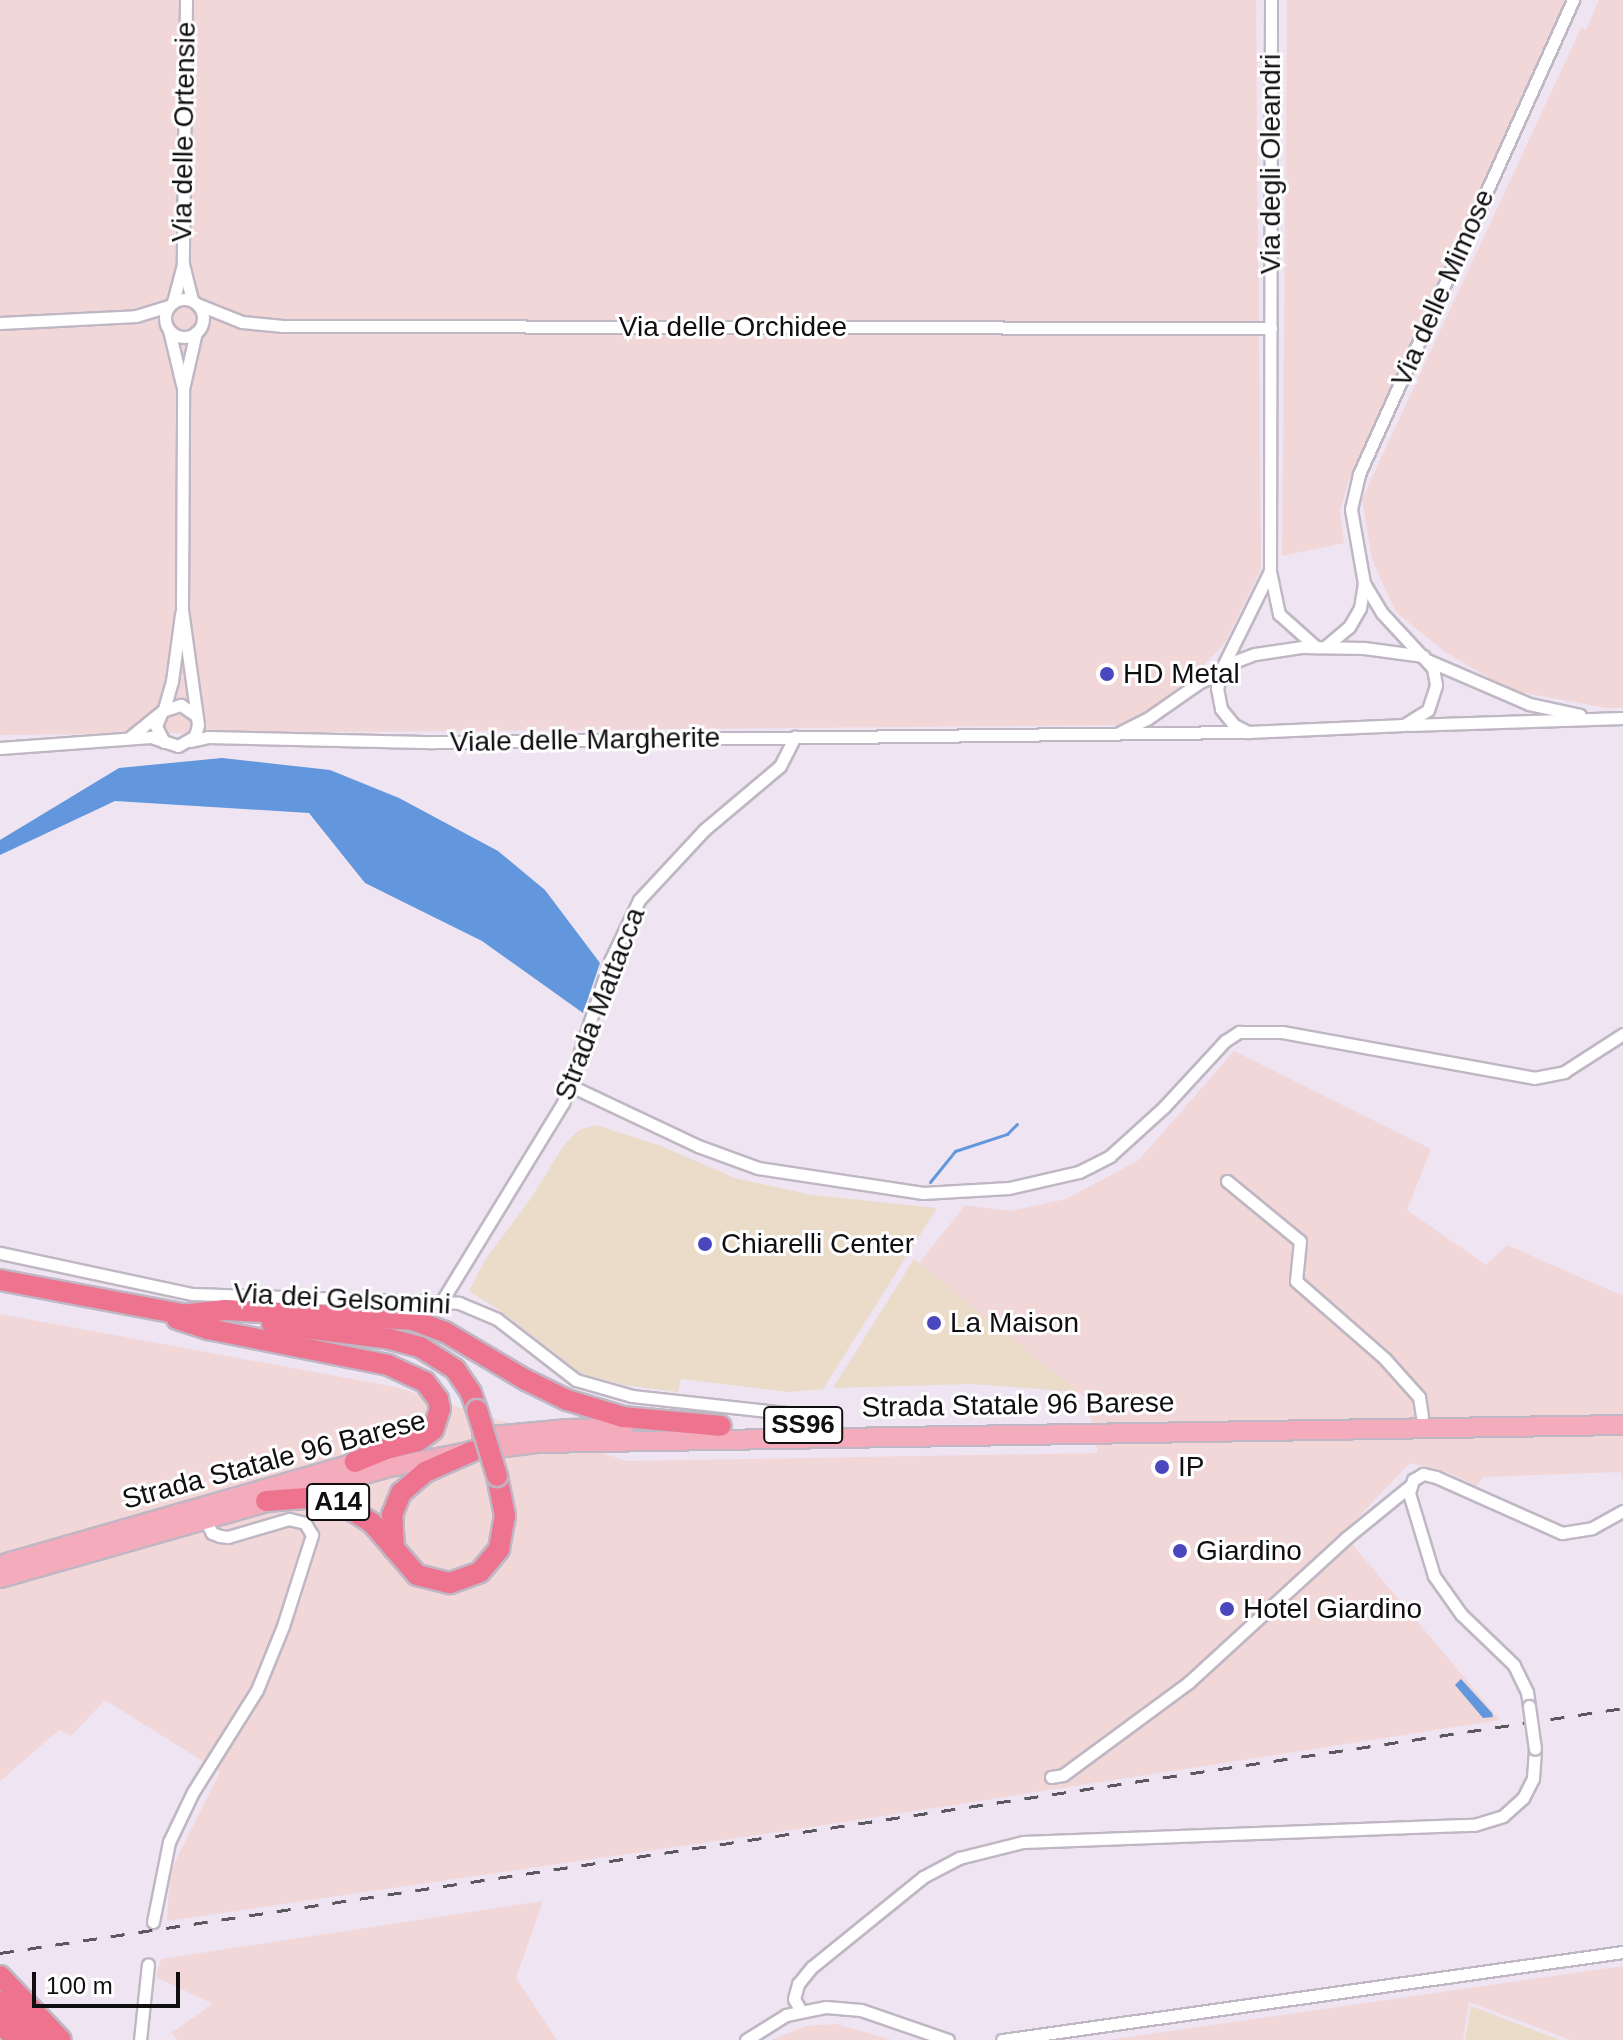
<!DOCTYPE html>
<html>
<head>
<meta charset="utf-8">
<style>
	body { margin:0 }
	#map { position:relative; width:1623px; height:2040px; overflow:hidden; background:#eee4f2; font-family:Arial,sans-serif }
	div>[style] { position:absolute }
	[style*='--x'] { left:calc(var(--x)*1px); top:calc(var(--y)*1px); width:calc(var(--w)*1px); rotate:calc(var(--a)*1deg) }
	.commercial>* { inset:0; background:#ebdcc9 }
	.industrial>* { inset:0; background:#f2d7d9 }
	.water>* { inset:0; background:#6296dd }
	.stream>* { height:3px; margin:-1.5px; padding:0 1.5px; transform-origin:1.5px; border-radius:1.5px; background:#6296dd }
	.roads { filter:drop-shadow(2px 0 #c0b7c4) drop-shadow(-2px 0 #c0b7c4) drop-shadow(0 2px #c0b7c4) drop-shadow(0 -2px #c0b7c4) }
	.minor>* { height:11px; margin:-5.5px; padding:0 5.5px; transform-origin:5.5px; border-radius:5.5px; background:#fff }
	.minor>.ring { margin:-5.5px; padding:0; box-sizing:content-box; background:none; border:11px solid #fff; border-radius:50% }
	.primary>* { height:18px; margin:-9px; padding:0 9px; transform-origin:9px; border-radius:9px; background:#f4abbc }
	.motorway>* { height:20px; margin:-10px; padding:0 10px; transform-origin:10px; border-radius:10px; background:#ed738f }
	.rail>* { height:3px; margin-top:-1.5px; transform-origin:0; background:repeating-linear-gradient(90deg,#5d575f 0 14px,transparent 0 28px) }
	.bridges { filter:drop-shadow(2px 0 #c0b7c4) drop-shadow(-2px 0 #c0b7c4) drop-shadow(0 2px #c0b7c4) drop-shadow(0 -2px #c0b7c4) }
	.minor-bridge>* { height:11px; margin:-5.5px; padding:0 5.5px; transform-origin:5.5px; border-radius:5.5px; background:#fff }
	.motorway-bridge>* { height:20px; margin:-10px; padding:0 10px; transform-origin:10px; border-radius:10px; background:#ed738f }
	.dots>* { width:22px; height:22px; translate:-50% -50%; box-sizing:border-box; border:4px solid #fff; border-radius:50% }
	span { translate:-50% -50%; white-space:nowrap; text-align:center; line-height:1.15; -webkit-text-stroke:6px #fff; paint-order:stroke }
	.shield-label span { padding:2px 6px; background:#fff; border:2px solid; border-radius:6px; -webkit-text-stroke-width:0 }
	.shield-label { font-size:26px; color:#110e12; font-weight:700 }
	.street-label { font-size:28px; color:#110e12 }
	.poi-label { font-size:28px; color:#110e12 }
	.left { translate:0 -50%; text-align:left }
	.scale { position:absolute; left:32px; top:1972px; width:148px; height:36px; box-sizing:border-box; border:4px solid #110e12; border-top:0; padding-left:10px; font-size:24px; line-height:28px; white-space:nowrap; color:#110e12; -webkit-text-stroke:6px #fff; paint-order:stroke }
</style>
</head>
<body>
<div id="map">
	<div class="commercial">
		<div style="clip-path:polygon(596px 1125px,661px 1146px,735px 1178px,812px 1195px,937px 1208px,823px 1389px,788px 1392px,681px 1379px,678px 1392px,623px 1385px,580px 1373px,501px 1311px,469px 1291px,485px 1260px,532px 1197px,564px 1145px,579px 1130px)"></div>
		<div style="clip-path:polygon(914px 1259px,1079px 1392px,971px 1384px,833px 1388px)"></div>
		<div style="clip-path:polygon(1471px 2006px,1560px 2040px,1465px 2040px)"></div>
	</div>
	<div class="industrial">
		<div style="clip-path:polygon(0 0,1256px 0,1261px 569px,1225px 643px,1178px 692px,1125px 725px,0 735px)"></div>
		<div style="clip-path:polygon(1287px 0,1565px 0,1348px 482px,1340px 511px,1344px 543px,1282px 556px)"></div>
		<div style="clip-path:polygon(1599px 0,1623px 0,1623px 708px,1606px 708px,1510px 690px,1445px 652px,1396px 612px,1372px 560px,1362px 499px,1581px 28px,1586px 30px)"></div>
		<div style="clip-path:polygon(1234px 1051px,1431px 1149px,1407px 1210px,1486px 1265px,1507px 1245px,1623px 1296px,1623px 1482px,1621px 1472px,1484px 1477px,1476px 1486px,1447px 1472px,1410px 1463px,1343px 1533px,1500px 1720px,805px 1828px,167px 1921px,170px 1872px,220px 1772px,105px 1700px,71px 1736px,59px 1730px,0 1781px,0 1314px,396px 1387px,627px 1461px,1098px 1453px,1087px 1399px,919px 1263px,965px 1205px,1010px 1211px,1066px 1199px,1139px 1160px)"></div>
		<div style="clip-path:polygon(543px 1901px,516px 1978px,557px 2040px,178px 2040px,171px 2033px,213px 2004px,156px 1977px,161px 1959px)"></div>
		<div style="clip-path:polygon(1623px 1966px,1623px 2040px,1571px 2040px,1469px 2002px,1463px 2040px,1108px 2040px)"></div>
		<div style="clip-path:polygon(836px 2024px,892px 2040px,771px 2040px,806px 2026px)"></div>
	</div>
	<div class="water">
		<div style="clip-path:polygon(222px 758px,330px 770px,399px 798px,498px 851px,545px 890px,600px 963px,583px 1013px,482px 941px,365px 883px,309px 813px,115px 801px,0 855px,0 840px,119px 768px)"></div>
		<div style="clip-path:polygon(1461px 1679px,1492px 1713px,1493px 1717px,1483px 1718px,1455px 1685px)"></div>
	</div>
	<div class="stream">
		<div style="--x:930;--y:1182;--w:40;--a:-51"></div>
		<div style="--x:955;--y:1151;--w:55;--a:-18.1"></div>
		<div style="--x:1007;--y:1134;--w:14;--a:-45"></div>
	</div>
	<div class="roads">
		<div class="minor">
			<div style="--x:186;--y:0;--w:264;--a:90.7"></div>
			<div style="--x:183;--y:264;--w:37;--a:76"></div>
			<div style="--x:1271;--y:0;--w:571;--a:90.1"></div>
			<div style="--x:1270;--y:571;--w:44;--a:78.2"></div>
			<div style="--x:1279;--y:614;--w:50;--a:41.7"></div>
			<div class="ring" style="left:165px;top:299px;width:27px;height:27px"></div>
			<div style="--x:173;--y:302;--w:38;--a:-75"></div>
			<div style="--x:197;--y:304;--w:48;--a:21.8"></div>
			<div style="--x:242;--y:322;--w:41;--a:5.6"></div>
			<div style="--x:283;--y:326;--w:988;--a:0.12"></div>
			<div style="--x:0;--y:323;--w:136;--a:-2.9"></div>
			<div style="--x:136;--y:316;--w:34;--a:-17"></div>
			<div style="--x:169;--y:330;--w:56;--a:76.5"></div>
			<div style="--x:1270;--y:571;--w:106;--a:116.3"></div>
			<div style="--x:1223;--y:666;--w:23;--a:105"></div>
			<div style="--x:1217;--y:688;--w:21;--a:79"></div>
			<div style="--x:1221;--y:709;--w:21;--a:51"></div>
			<div style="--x:1234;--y:725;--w:16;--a:27"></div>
			<div style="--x:1248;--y:732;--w:156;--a:-2.6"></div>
			<div style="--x:1404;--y:725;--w:28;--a:-32"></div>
			<div style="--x:1428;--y:710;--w:26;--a:-72"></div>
			<div style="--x:1436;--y:685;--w:17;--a:-100"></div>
			<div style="--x:1433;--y:668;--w:75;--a:-132.8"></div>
			<div style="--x:1382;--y:613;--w:35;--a:-121"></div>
			<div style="--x:1364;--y:583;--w:75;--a:-100"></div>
			<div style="--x:1351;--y:509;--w:36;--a:-77"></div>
			<div style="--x:1359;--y:474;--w:520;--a:-65.7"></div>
			<div style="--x:1325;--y:647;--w:31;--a:-40"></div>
			<div style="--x:1349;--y:627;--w:22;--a:-60"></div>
			<div style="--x:1360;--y:608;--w:25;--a:-81"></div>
			<div style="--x:1427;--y:660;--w:111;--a:23.3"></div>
			<div style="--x:1529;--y:704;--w:52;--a:12.2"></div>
			<div style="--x:1223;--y:666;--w:34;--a:-21"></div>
			<div style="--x:1255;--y:654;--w:48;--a:-8.5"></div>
			<div style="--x:1302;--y:647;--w:62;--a:0.9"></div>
			<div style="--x:1364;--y:648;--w:60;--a:7.7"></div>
			<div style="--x:164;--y:709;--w:29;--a:-74"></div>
			<div style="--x:172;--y:681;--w:68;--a:-82.3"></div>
			<div style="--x:1409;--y:725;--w:214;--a:-1.9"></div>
			<div style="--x:1119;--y:733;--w:31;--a:-27"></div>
			<div style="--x:1147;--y:719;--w:65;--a:-34.9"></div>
			<div style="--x:1200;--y:682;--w:23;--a:-23"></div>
			<div style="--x:129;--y:738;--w:38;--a:-39"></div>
			<div style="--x:191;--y:741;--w:17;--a:-13"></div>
			<div style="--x:208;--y:737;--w:226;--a:1.3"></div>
			<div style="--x:434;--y:742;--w:811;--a:-0.71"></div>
			<div style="--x:164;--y:742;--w:18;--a:-117"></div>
			<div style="--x:156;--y:726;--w:16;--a:-68"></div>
			<div style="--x:162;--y:711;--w:20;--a:-18"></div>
			<div style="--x:181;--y:705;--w:16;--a:35"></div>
			<div style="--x:0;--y:748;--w:151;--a:-4.2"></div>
			<div style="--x:151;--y:737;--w:28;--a:18"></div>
			<div style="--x:178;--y:746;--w:20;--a:-30"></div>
			<div style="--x:195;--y:736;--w:11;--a:-75"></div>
			<div style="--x:198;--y:725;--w:117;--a:-97.9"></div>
			<div style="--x:182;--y:609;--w:220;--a:-89.7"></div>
			<div style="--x:183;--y:389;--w:58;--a:-77.2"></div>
			<div style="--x:571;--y:1086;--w:140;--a:25.3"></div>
			<div style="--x:698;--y:1146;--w:64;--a:20.1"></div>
			<div style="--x:758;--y:1168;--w:167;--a:8.6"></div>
			<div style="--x:923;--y:1193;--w:86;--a:-3.3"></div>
			<div style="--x:1009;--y:1188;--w:72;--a:-12.9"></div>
			<div style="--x:1079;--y:1172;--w:35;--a:-27"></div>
			<div style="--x:1110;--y:1156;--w:73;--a:-42.2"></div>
			<div style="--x:1164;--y:1107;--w:90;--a:-47.3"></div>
			<div style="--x:1225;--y:1041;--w:17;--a:-33"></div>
			<div style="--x:1239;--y:1032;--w:43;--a:0"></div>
			<div style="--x:1282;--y:1032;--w:256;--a:10.3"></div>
			<div style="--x:1534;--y:1078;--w:31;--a:-11"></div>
			<div style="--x:1564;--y:1072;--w:70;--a:-32.8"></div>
			<div style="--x:1227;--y:1181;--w:94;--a:39.4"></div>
			<div style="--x:1300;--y:1241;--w:40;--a:95.7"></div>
			<div style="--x:1296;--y:1281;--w:118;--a:41.2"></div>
			<div style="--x:1385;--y:1359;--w:51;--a:48.2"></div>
			<div style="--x:1419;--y:1397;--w:19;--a:81"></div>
			<div style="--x:0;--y:1253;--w:196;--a:12.1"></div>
			<div style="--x:192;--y:1294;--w:267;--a:1.9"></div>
			<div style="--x:459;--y:1303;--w:41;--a:22.8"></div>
			<div style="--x:497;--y:1319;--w:100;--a:37.7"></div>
			<div style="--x:576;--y:1380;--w:58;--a:15.9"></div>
			<div style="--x:632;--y:1396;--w:155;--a:6.3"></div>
			<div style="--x:786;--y:1413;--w:11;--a:22"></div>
			<div style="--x:796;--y:1417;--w:8;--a:90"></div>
			<div style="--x:442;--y:1301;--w:232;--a:-58.6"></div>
			<div style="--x:563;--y:1103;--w:150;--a:-71.7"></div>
			<div style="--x:610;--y:961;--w:68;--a:-64.6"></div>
			<div style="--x:639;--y:900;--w:96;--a:-47.1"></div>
			<div style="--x:704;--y:830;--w:99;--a:-40.1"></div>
			<div style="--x:780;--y:766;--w:33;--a:-63"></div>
			<div style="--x:1529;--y:1706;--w:14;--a:-98"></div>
			<div style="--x:1527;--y:1692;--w:30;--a:-116"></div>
			<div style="--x:1514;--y:1665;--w:74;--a:-136.1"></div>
			<div style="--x:1461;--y:1614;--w:47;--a:-125.4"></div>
			<div style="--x:1434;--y:1576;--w:87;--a:-106.8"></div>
			<div style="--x:1409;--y:1493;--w:14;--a:-73"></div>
			<div style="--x:1413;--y:1480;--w:12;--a:-31"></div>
			<div style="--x:1423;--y:1474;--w:13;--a:13"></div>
			<div style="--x:1436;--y:1477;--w:138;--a:24"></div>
			<div style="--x:1562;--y:1533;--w:30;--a:-9"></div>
			<div style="--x:1592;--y:1528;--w:35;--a:-29"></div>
			<div style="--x:1051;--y:1777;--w:12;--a:-9"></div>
			<div style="--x:1063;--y:1775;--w:157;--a:-36.4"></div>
			<div style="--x:1189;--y:1682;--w:213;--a:-42.5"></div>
			<div style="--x:1346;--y:1538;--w:82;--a:-39.1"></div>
			<div style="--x:153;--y:1922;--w:82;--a:-78.7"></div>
			<div style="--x:169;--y:1842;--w:55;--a:-64.4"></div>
			<div style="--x:193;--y:1792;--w:120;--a:-57.9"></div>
			<div style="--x:257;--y:1690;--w:69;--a:-67.9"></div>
			<div style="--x:283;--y:1626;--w:96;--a:-72.3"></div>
			<div style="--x:312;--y:1535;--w:14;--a:-120"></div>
			<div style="--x:305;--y:1523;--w:16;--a:-166"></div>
			<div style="--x:289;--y:1519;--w:64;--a:163.6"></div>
			<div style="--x:228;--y:1537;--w:8;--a:-173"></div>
			<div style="--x:220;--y:1536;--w:9;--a:-159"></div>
			<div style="--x:212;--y:1533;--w:16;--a:-117"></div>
			<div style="--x:801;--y:2011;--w:14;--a:-120"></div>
			<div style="--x:794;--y:1999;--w:16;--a:-75"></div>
			<div style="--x:798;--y:1984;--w:22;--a:-51"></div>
			<div style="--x:812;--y:1967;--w:143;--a:-39"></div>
			<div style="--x:923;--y:1877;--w:41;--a:-27.8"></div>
			<div style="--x:959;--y:1858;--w:66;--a:-14"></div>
			<div style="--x:1023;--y:1842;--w:451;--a:-2.2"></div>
			<div style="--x:1474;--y:1825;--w:30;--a:-17"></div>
			<div style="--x:1503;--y:1816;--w:27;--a:-42"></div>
			<div style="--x:1523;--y:1798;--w:22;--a:-63"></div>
			<div style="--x:1533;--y:1778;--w:29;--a:-86"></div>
			<div style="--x:140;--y:2040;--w:76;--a:-84"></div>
			<div style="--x:746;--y:2040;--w:47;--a:-32"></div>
			<div style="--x:786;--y:2015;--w:41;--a:-11.3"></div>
			<div style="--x:826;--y:2007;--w:35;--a:5"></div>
			<div style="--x:861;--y:2010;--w:92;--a:19"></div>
			<div style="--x:1002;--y:2040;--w:627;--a:-8.07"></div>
		</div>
		<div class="primary">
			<div style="--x:482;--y:1437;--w:84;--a:-5.4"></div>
			<div style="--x:566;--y:1429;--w:58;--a:-1"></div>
			<div style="--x:7;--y:1563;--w:374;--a:-16"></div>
			<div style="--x:0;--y:1578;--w:400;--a:-15.9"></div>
			<div style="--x:385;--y:1468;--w:90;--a:-10.9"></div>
			<div style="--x:473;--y:1451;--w:64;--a:-7.1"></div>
			<div style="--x:537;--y:1443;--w:1086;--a:-0.95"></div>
		</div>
		<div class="motorway">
			<div style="--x:0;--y:1280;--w:196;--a:10.6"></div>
			<div style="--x:182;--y:1315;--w:43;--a:-6.6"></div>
			<div style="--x:225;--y:1310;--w:188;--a:3"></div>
			<div style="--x:413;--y:1320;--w:34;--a:21"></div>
			<div style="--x:445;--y:1332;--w:94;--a:30.7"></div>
			<div style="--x:526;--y:1380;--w:46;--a:26"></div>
			<div style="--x:567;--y:1400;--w:59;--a:16.9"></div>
			<div style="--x:623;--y:1417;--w:98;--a:5.2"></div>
			<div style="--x:177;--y:1319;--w:33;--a:18"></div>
			<div style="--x:208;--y:1329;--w:184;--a:11.3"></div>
			<div style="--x:388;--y:1365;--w:41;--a:24.7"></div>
			<div style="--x:425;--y:1382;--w:21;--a:53"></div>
			<div style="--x:438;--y:1399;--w:10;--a:79"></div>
			<div style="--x:440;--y:1409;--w:22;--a:108"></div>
			<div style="--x:433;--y:1430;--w:19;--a:144"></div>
			<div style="--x:418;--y:1441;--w:30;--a:166"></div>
			<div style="--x:389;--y:1448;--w:37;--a:158"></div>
			<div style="--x:272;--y:1324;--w:119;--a:7.2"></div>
			<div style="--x:390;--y:1339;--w:31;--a:15"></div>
			<div style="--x:420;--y:1347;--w:41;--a:32.2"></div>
			<div style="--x:455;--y:1369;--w:29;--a:56"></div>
			<div style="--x:471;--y:1393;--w:18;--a:71"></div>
			<div style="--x:266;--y:1501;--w:53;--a:-4.3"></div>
			<div style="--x:319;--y:1497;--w:22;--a:16"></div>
			<div style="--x:340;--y:1503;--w:38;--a:32"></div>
			<div style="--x:372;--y:1523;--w:69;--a:49.1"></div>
			<div style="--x:417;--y:1575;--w:34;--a:14"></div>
			<div style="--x:450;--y:1583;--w:32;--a:-20"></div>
			<div style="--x:480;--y:1572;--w:30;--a:-50"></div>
			<div style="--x:499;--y:1549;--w:34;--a:-80"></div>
			<div style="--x:505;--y:1516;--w:41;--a:-101.3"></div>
			<div style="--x:394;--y:1549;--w:34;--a:-93"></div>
			<div style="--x:392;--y:1515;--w:24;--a:-68"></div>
			<div style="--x:401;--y:1493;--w:32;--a:-41"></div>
			<div style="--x:425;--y:1472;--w:52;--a:-23.6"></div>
			<div style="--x:0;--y:1976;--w:88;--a:46.4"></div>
			<div style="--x:0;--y:2002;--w:53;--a:45.8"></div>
			<div style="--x:0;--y:2023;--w:24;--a:45"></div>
		</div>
	</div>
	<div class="rail">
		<div style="--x:0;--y:1953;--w:1641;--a:-8.58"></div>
	</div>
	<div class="bridges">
		<div class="minor-bridge">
			<div style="--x:1529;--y:1706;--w:43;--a:82.1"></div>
		</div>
		<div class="motorway-bridge">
			<div style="--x:477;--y:1410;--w:69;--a:73.1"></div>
		</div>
	</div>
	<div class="dots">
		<div style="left:1107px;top:674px;background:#4b47be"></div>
		<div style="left:705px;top:1244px;background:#4b47be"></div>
		<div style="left:934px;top:1323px;background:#4b47be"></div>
		<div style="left:1162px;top:1467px;background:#4b47be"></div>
		<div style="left:1180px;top:1551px;background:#4b47be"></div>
		<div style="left:1227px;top:1609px;background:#4b47be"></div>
	</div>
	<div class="shield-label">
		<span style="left:803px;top:1425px">SS96</span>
		<span style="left:338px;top:1502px">A14</span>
	</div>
	<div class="street-label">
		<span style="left:184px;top:132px;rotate:-89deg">Via delle Ortensie</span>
		<span style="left:1271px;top:164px;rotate:-90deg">Via degli Oleandri</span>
		<span style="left:1443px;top:288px;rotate:-66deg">Via delle Mimose</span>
		<span style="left:733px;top:327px">Via delle Orchidee</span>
		<span style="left:585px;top:740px;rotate:-1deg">Viale delle Margherite</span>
		<span style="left:600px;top:1004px;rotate:-69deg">Strada Mattacca</span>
		<span style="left:342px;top:1299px;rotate:3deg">Via dei Gelsomini</span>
		<span style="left:1018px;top:1405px;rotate:-1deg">Strada Statale 96 Barese</span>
		<span style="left:274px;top:1460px;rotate:-15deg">Strada Statale 96 Barese</span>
	</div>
	<div class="poi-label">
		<span class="left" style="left:1123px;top:674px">HD Metal</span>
		<span class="left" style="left:721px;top:1244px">Chiarelli Center</span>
		<span class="left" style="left:950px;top:1323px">La Maison</span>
		<span class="left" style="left:1178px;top:1467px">IP</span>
		<span class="left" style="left:1196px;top:1551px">Giardino</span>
		<span class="left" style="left:1243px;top:1609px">Hotel Giardino</span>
	</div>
	<div class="scale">100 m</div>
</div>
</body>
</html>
